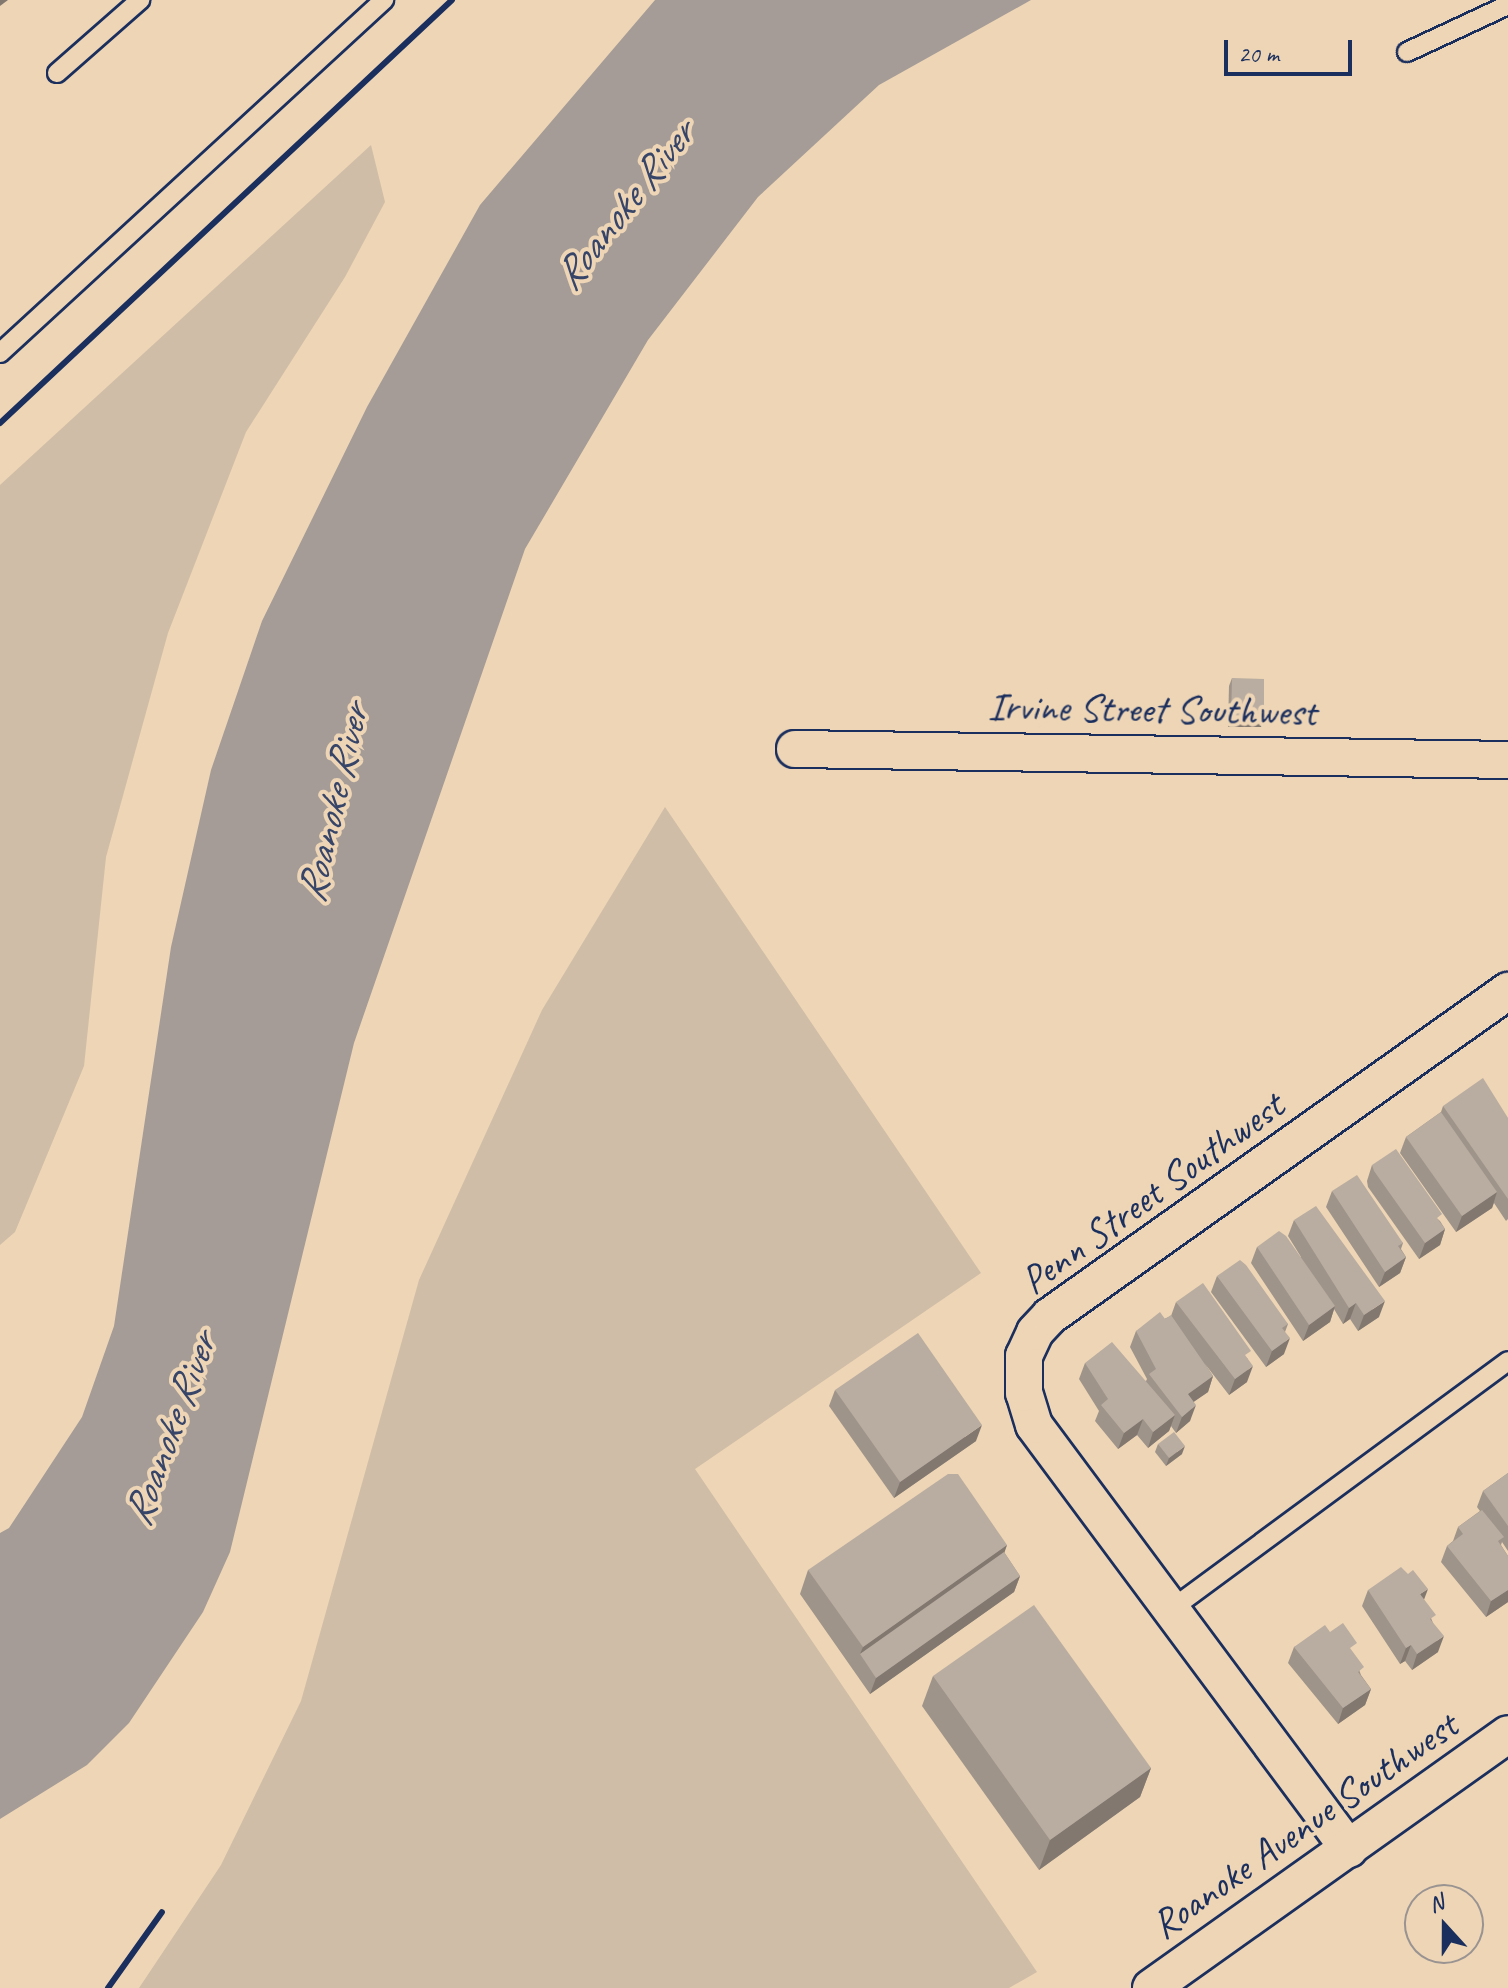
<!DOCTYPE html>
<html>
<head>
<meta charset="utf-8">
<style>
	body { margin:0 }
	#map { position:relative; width:1508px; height:1988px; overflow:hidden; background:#edd5b5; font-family:Caveat,sans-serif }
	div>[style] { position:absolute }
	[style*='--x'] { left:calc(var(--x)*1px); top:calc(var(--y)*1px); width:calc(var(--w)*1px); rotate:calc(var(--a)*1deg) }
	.green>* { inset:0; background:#cfbda8 }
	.water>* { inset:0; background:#a59c97 }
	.roads { filter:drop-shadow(2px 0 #1b2f5e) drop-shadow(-2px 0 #1b2f5e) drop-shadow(0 2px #1b2f5e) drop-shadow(0 -2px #1b2f5e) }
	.lane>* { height:18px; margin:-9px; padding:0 9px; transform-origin:9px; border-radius:9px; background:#edd5b5 }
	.street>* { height:36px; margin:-18px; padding:0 18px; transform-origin:18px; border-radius:18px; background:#edd5b5 }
	.rail>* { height:6px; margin:-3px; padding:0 3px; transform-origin:3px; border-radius:3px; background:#1b2f5e }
	.wall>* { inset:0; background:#9f948a }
	.shaded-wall>* { inset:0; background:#827870 }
	.building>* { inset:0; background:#b9aca0 }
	span { translate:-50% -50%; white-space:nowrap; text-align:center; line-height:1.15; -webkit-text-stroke:8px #edd5b5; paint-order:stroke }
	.street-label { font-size:40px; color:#1b2f5e }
	.water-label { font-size:42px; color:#374569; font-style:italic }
	.north { position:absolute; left:1404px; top:1884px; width:80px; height:80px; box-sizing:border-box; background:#edd5b5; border:2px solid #999392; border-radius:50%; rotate:339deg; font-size:22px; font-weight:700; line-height:32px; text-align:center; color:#1b2f5e }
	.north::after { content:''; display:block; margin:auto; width:28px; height:36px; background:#1b2f5e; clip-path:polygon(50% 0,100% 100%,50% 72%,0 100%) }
	.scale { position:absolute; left:1224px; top:40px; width:128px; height:36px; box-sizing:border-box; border:4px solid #1b2f5e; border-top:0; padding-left:10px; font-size:24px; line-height:28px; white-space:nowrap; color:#1b2f5e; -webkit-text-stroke:6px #edd5b5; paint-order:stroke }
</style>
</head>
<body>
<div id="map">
	<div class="green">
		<div style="clip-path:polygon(371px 145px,385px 202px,345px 277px,246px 432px,168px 633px,106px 857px,84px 1066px,15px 1232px,0 1245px,0 485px)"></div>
		<div style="clip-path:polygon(665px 807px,981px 1273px,695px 1469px,1037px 1972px,1009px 1988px,139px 1988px,221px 1865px,301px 1701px,419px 1280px,542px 1010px)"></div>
	</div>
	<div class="water">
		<div style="clip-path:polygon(655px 0,1031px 0,879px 85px,758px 197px,648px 340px,525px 549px,354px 1043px,230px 1552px,203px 1612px,129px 1723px,87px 1765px,0 1819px,0 1533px,9px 1528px,82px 1417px,114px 1326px,171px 947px,211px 770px,262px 621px,367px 407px,480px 205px)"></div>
	</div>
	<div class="roads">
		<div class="lane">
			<div style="--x:1407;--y:52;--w:111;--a:-25"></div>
			<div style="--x:57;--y:73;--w:111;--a:-41.3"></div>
			<div style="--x:0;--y:353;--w:522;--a:-42.59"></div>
			<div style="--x:1173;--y:1608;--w:416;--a:-36.4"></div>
		</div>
		<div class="street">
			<div style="--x:795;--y:749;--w:713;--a:0.88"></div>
			<div style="--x:1349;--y:1849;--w:528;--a:-126.61"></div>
			<div style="--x:1034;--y:1425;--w:34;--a:-107"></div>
			<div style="--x:1024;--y:1393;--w:37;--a:-90"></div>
			<div style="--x:1024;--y:1356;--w:26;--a:-65"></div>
			<div style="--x:1035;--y:1332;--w:22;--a:-47"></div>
			<div style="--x:1050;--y:1316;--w:562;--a:-35.36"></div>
			<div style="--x:1151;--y:1988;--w:438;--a:-35.4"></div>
		</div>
	</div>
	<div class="rail">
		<div style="--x:0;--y:423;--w:619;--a:-43.1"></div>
		<div style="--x:108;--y:1988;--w:93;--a:-54.6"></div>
	</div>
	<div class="wall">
		<div style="clip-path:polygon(1232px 678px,1261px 727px,1228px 727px,1229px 686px)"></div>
		<div style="clip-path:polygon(1443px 1106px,1508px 1118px,1508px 1219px,1506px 1221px,1494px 1203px,1492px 1208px,1456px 1232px,1400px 1153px,1406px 1137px,1441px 1112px)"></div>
		<div style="clip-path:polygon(1372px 1165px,1440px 1221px,1445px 1229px,1440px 1245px,1419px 1259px,1368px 1187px,1367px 1181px)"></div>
		<div style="clip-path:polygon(1332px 1191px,1403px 1243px,1401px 1249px,1406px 1257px,1400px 1273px,1379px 1287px,1326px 1207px)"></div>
		<div style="clip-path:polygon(1294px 1220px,1379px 1317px,1358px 1331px,1350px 1319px,1343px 1324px,1334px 1309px,1330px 1322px,1303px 1341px,1251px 1263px,1257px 1247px,1301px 1257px,1288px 1236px)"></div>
		<div style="clip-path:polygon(1217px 1276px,1288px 1324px,1285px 1332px,1284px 1354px,1266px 1367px,1211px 1292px)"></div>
		<div style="clip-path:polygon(1176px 1302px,1248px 1359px,1247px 1382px,1229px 1395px,1205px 1364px,1213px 1376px,1208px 1392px,1193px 1402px,1190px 1421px,1176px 1433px,1171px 1426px,1169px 1431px,1148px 1448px,1137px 1435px,1118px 1449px,1095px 1421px,1099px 1411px,1079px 1379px,1085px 1363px,1146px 1381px,1147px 1379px,1130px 1347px,1136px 1331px,1171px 1316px)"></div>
		<div style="clip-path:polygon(835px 1390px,976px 1441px,894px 1498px,829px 1406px)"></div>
		<div style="clip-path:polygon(1158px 1444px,1182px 1454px,1166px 1466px,1155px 1452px)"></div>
		<div style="clip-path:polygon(1508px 1473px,1508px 1551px,1502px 1542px,1501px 1545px,1508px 1556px,1508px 1602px,1486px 1617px,1441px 1562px,1447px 1546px,1453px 1541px,1458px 1527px,1480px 1511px,1477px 1507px,1483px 1491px)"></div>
		<div style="clip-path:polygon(1007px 1545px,1004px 1552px,1020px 1576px,1014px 1592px,870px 1694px,800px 1594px,808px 1570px)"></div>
		<div style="clip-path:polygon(1368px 1590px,1424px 1600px,1433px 1623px,1438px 1652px,1412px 1670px,1405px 1661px,1400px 1664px,1362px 1606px)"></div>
		<div style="clip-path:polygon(1330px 1632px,1353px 1653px,1361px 1675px,1371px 1689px,1365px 1705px,1338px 1724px,1288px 1663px,1294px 1647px)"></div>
		<div style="clip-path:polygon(933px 1676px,1151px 1768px,1140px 1797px,1039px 1870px,922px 1706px)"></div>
	</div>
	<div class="shaded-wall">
		<div style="clip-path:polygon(0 0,8px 0,0 6px)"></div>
		<div style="clip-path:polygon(1231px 719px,1264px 719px,1261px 727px,1228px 727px)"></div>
		<div style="clip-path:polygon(1497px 1192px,1492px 1208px,1456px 1232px,1462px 1216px)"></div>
		<div style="clip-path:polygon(1445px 1229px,1440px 1245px,1419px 1259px,1425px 1243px)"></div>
		<div style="clip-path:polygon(1406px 1257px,1400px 1273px,1379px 1287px,1385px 1272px)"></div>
		<div style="clip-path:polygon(1385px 1301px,1379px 1317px,1358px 1331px,1364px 1315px)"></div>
		<div style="clip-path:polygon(1356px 1303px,1350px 1319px,1343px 1324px,1349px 1308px)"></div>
		<div style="clip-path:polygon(1335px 1306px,1330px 1322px,1303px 1341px,1309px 1325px)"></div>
		<div style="clip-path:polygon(1290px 1338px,1284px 1354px,1266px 1367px,1272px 1351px)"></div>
		<div style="clip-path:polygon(1253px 1366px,1247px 1382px,1229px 1395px,1235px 1379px)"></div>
		<div style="clip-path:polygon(1213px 1376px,1208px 1392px,1182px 1410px,1188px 1394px)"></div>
		<div style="clip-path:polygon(1196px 1405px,1190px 1421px,1176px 1433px,1182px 1417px)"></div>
		<div style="clip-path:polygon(1175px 1415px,1169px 1431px,1148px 1448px,1153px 1432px)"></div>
		<div style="clip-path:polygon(1143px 1419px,1137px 1435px,1118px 1449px,1124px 1433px)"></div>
		<div style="clip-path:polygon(982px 1425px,976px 1441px,894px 1498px,900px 1482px)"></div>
		<div style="clip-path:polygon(1185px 1446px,1182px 1454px,1166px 1466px,1169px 1458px)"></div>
		<div style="clip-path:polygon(1007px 1545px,999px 1568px,860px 1654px,863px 1647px)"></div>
		<div style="clip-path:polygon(1020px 1576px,1014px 1592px,870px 1694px,876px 1678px)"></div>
		<div style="clip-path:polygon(1428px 1589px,1422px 1605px,1420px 1594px)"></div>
		<div style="clip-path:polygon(1508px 1590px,1508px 1602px,1486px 1617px,1491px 1601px)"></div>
		<div style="clip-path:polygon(1444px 1636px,1438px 1652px,1412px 1670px,1417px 1654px)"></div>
		<div style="clip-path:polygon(1411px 1645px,1405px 1661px,1400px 1664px,1406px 1648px)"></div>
		<div style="clip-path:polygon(1371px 1689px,1365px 1705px,1338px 1724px,1343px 1708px)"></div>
		<div style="clip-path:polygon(1151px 1768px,1140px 1797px,1039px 1870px,1050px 1840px)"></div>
	</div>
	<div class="building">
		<div style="clip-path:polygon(1232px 678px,1264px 679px,1264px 719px,1231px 719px)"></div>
		<div style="clip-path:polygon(1483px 1078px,1508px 1118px,1508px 1199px,1443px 1106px)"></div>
		<div style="clip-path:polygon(1441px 1112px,1497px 1192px,1462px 1216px,1406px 1137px)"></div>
		<div style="clip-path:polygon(1396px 1149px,1442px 1214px,1437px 1218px,1445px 1229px,1425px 1243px,1374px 1171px,1372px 1165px)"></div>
		<div style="clip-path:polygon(1357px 1175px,1403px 1243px,1398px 1246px,1406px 1257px,1385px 1272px,1332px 1191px)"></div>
		<div style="clip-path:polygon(1316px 1206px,1385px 1301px,1364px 1315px,1356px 1303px,1349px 1308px,1294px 1220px)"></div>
		<div style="clip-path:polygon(1279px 1231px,1286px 1236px,1335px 1306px,1309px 1325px,1257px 1247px)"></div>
		<div style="clip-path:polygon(1240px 1260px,1246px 1265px,1288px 1324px,1282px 1328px,1290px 1338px,1272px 1351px,1217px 1276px)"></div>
		<div style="clip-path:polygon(1203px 1283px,1251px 1351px,1245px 1355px,1253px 1366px,1235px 1379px,1176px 1302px)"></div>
		<div style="clip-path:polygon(1160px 1312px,1165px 1319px,1171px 1315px,1213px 1376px,1188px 1394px,1196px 1405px,1182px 1417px,1149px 1374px,1156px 1369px,1136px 1331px)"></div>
		<div style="clip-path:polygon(918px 1333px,982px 1425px,900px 1482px,835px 1390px)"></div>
		<div style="clip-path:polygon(1112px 1342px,1175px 1415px,1153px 1432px,1143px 1419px,1124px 1433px,1101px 1405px,1108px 1399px,1085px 1363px)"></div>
		<div style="clip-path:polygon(1174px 1432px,1185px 1446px,1169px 1458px,1158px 1444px)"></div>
		<div style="clip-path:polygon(1508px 1473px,1508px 1526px,1483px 1491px)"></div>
		<div style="clip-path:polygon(948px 1474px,958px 1474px,1007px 1545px,863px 1647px,808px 1570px)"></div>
		<div style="clip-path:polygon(1482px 1510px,1504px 1537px,1498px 1541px,1508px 1556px,1508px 1590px,1491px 1601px,1447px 1546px,1463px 1534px,1458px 1527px)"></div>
		<div style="clip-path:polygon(1004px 1552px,1020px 1576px,876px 1678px,860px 1654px)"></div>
		<div style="clip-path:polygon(1401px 1567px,1408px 1574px,1413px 1570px,1428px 1589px,1420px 1594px,1436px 1615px,1430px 1619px,1444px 1636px,1417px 1654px,1411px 1645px,1406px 1648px,1368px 1590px)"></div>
		<div style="clip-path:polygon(1034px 1605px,1151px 1768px,1050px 1840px,933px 1676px)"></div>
		<div style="clip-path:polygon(1343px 1623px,1357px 1643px,1350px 1648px,1364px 1667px,1358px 1672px,1371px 1689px,1343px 1708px,1294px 1647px,1325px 1625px,1330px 1632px)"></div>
	</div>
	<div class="street-label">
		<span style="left:1152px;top:709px;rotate:1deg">Irvine Street Southwest</span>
		<span style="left:1152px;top:1193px;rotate:-36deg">Penn Street Southwest</span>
		<span style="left:1304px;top:1825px;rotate:-35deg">Roanoke Avenue Southwest</span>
	</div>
	<div class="water-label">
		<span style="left:624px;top:206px;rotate:-52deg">Roanoke River</span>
		<span style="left:333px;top:804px;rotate:-77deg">Roanoke River</span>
		<span style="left:170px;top:1430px;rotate:-70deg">Roanoke River</span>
	</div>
	<div class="north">N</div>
	<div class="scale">20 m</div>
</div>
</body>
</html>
